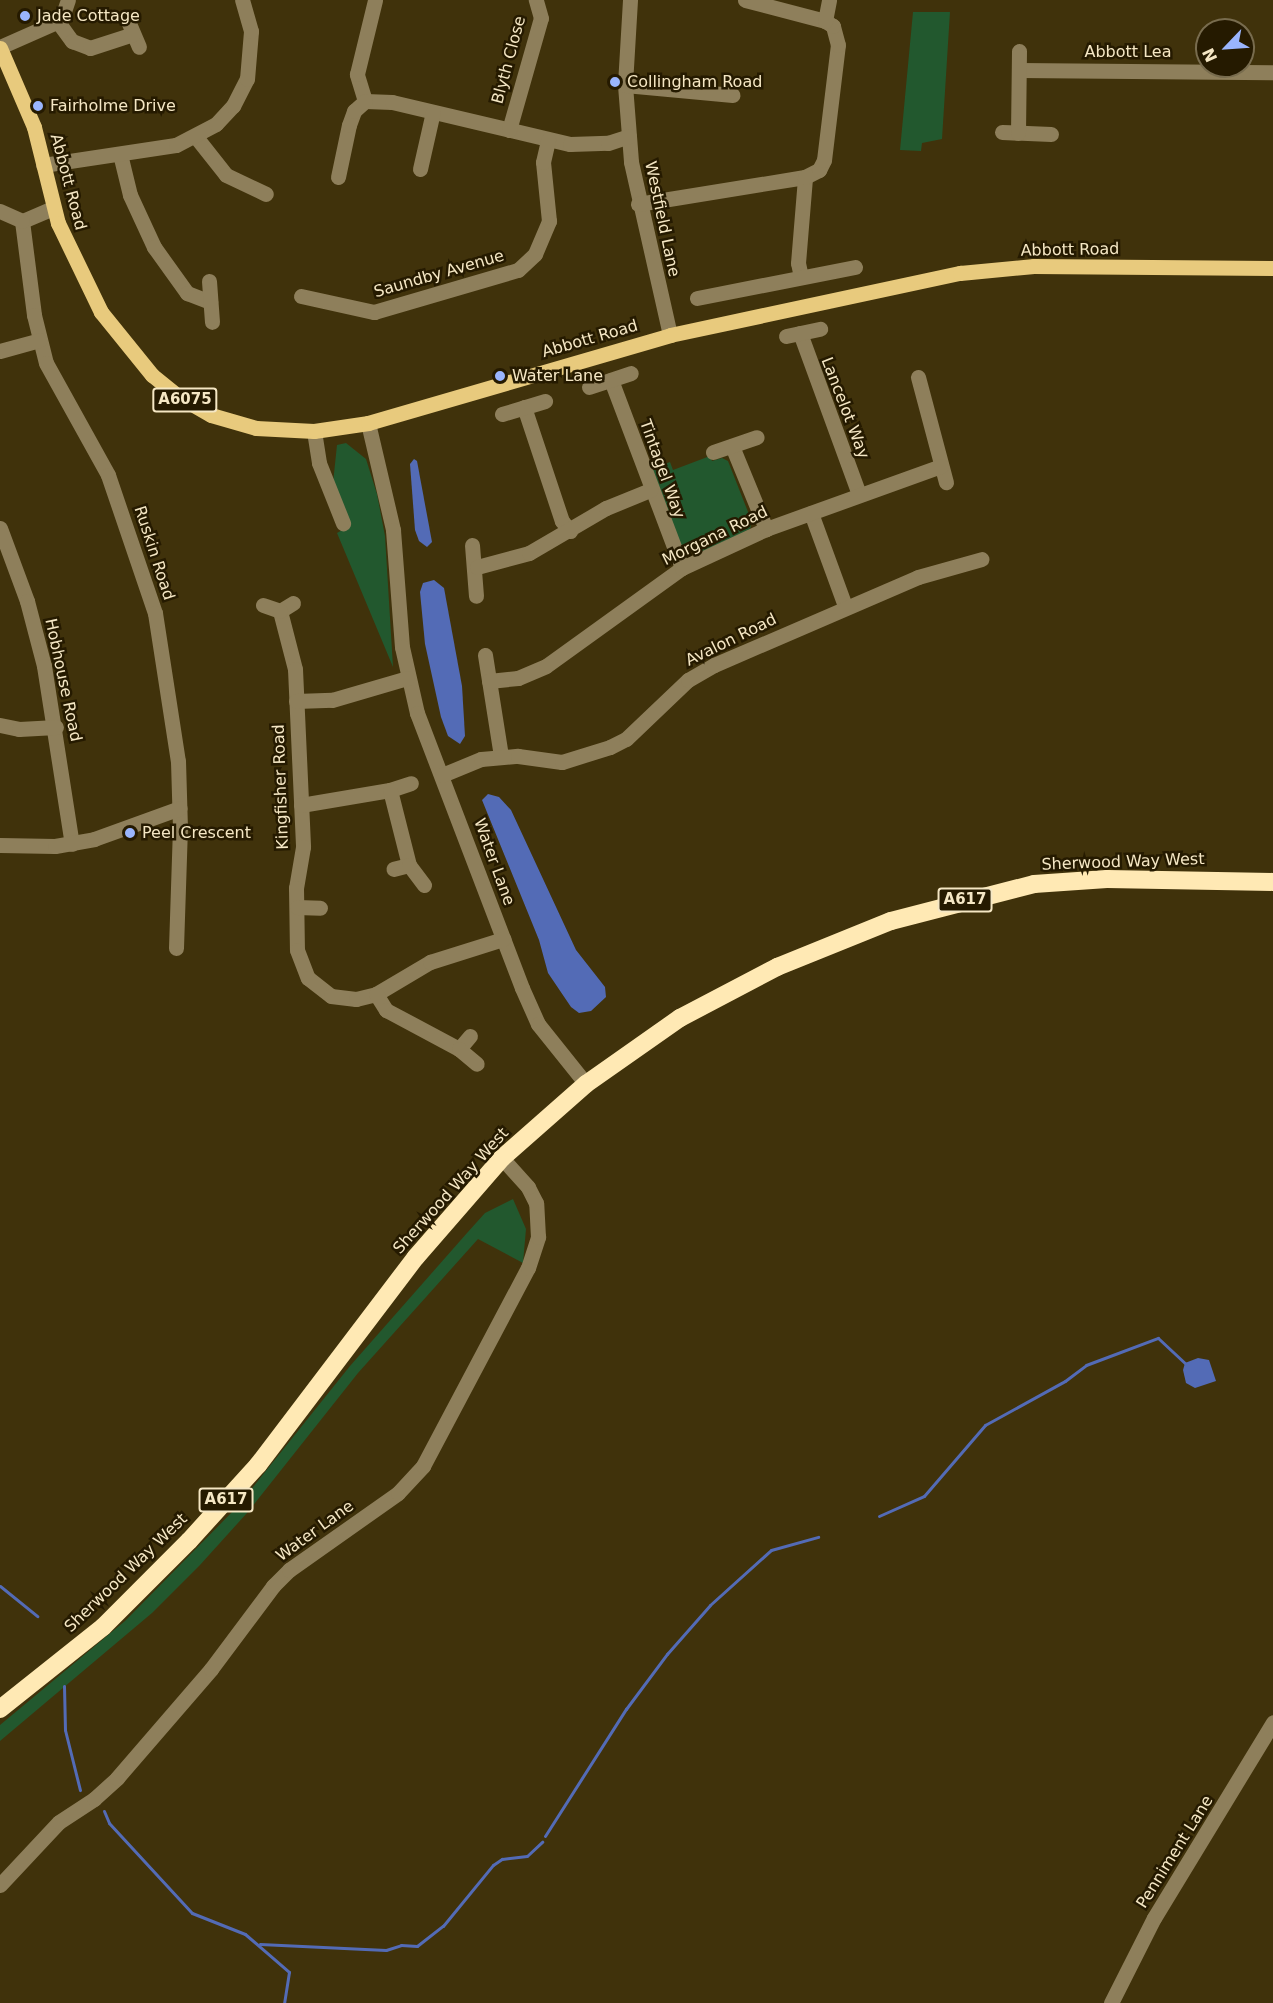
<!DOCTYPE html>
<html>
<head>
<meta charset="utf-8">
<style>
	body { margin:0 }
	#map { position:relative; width:1273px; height:2003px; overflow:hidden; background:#40320b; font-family:"DejaVu Sans",sans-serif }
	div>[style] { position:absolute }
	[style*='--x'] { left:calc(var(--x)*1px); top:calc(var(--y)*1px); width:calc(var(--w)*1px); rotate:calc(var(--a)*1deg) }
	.green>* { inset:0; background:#22582e }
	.water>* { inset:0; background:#536bb6 }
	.stream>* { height:3px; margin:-1.5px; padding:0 1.5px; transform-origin:1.5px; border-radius:1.5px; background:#536bb6 }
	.minor>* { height:15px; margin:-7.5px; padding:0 7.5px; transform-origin:7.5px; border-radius:7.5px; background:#8e7f5b }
	.major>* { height:15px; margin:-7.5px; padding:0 7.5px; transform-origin:7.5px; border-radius:7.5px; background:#e8ca7d }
	.highway>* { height:18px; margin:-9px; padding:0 9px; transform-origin:9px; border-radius:9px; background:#ffe9b4 }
	.dots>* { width:16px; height:16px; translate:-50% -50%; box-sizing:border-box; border:3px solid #251a00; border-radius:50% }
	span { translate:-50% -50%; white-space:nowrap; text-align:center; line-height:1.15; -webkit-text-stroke:5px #251a00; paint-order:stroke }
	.shield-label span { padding:2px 4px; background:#251a00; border:2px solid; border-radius:4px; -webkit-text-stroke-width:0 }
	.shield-label { font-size:15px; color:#f5e7c4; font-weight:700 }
	.poi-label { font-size:16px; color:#f5e7c4 }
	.left { translate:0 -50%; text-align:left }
	.street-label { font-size:16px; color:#f5e7c4 }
	.north { position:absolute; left:1195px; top:18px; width:60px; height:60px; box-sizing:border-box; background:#251a00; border:2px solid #786c4e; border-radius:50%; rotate:245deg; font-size:16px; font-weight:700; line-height:24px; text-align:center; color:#f5e7c4 }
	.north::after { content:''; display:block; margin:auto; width:21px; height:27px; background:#9ab5fd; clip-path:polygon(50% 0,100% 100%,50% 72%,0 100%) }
</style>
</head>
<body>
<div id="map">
	<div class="green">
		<div style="clip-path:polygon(913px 12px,950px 12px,942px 139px,922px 143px,921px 151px,900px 150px)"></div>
		<div style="clip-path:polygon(346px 443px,366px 459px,377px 494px,385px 536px,393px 667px,337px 533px,351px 525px,333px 483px,337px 445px)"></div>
		<div style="clip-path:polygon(710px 456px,712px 461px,722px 458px,728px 461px,752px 522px,750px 529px,695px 556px,691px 547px,684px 549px,687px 560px,650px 470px,670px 462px,673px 470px)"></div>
		<div style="clip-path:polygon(513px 1199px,526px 1229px,523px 1263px,478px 1239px,358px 1373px,247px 1513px,200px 1565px,152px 1613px,0 1741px,0 1725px,125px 1621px,237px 1507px,350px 1366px,467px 1233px,485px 1213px)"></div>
	</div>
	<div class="water">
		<div style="clip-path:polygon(414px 459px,417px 461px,432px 542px,427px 547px,419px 541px,415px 530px,410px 464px)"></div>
		<div style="clip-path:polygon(434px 580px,444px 588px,462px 686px,465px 736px,460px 744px,448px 736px,441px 717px,425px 644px,420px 592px,423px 583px)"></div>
		<div style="clip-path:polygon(488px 794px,499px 797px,511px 810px,576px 950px,605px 987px,606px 997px,591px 1011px,579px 1013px,571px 1007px,548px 973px,539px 940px,482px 800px)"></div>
		<div style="clip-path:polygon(1198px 1358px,1209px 1360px,1216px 1381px,1195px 1388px,1186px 1383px,1183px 1370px,1185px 1363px)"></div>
	</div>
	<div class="stream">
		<div style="--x:879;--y:1516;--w:49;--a:-24"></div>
		<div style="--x:924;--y:1496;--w:94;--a:-49.3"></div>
		<div style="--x:985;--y:1425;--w:91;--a:-28.8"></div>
		<div style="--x:1065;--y:1381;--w:26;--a:-37"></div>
		<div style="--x:1086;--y:1365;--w:77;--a:-20.6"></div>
		<div style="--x:1158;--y:1338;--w:37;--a:43"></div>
		<div style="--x:0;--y:1586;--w:48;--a:39"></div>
		<div style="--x:64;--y:1686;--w:44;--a:88.7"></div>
		<div style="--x:65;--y:1730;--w:62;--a:76"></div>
		<div style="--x:104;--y:1811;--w:13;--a:67"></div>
		<div style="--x:109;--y:1823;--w:122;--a:47.3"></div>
		<div style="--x:192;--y:1913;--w:57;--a:21.6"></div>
		<div style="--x:245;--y:1934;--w:58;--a:40.8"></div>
		<div style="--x:289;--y:1972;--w:31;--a:99"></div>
		<div style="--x:545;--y:1836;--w:151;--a:-57.5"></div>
		<div style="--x:626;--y:1709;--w:69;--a:-53.3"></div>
		<div style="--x:667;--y:1654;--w:65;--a:-48.7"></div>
		<div style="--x:710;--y:1605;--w:82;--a:-42"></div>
		<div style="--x:771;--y:1550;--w:49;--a:-15.5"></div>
		<div style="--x:260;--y:1944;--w:126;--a:2.7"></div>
		<div style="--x:386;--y:1950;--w:16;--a:-18"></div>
		<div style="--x:401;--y:1945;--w:16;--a:4"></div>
		<div style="--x:417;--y:1946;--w:33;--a:-38"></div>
		<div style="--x:443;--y:1926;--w:79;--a:-50.7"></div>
		<div style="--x:493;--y:1865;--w:11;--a:-34"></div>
		<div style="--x:502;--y:1859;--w:25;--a:-7"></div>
		<div style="--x:527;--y:1856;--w:21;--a:-43"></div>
	</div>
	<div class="minor">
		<div style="--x:630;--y:0;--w:85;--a:93.4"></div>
		<div style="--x:625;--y:85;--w:77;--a:85.5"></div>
		<div style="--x:631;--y:162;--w:177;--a:77.3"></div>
		<div style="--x:745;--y:0;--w:83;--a:14.7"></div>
		<div style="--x:128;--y:21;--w:28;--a:67"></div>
		<div style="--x:58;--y:22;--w:24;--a:54"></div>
		<div style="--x:72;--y:41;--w:19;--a:21"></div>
		<div style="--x:90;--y:48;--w:45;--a:-18"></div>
		<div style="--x:0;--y:47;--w:67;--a:-23.9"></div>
		<div style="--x:61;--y:20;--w:21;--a:-71"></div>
		<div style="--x:1019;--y:70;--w:254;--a:0.5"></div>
		<div style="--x:625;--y:85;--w:108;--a:5.3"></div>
		<div style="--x:365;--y:101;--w:27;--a:2"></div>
		<div style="--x:392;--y:102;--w:183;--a:13.3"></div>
		<div style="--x:570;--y:144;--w:38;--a:-2"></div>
		<div style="--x:608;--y:143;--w:22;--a:-18"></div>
		<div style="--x:365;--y:101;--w:28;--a:-107"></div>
		<div style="--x:357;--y:74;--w:76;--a:-76.3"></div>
		<div style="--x:509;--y:130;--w:116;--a:-74.1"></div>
		<div style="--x:541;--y:18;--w:19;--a:-106"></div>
		<div style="--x:1002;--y:132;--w:49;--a:2.3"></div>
		<div style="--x:1018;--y:133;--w:82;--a:-89.3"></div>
		<div style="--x:196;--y:137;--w:48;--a:51.7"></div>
		<div style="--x:226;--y:175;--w:44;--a:25.4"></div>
		<div style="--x:120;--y:154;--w:42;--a:76.3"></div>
		<div style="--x:130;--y:195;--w:57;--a:65.2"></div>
		<div style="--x:154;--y:247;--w:57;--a:54.3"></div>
		<div style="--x:187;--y:293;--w:25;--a:21"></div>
		<div style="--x:43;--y:165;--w:134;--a:-8.6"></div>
		<div style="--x:176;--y:145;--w:45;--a:-27.7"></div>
		<div style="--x:216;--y:124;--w:25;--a:-47"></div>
		<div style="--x:233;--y:106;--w:30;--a:-63"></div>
		<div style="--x:247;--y:79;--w:48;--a:-85.2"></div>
		<div style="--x:251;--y:31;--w:32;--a:-106"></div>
		<div style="--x:420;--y:169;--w:58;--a:-77.2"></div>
		<div style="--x:338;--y:177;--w:53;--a:-78.1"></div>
		<div style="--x:349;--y:125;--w:15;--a:-70"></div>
		<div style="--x:354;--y:111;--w:15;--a:-42"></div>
		<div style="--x:638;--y:204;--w:169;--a:-9.2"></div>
		<div style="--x:53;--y:208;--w:34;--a:157"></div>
		<div style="--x:22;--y:221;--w:95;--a:82.7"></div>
		<div style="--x:34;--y:315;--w:49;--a:76"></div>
		<div style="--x:46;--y:363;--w:128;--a:61"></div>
		<div style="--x:108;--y:475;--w:146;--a:71.2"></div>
		<div style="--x:155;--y:613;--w:150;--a:81.2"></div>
		<div style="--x:178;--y:761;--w:66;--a:88.3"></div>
		<div style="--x:180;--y:827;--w:121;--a:91.9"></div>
		<div style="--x:0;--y:211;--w:24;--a:24"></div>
		<div style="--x:801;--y:277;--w:14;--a:-102"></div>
		<div style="--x:798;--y:263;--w:86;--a:-85.3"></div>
		<div style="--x:805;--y:177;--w:16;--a:-27"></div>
		<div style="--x:819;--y:170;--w:11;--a:-63"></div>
		<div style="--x:824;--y:160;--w:116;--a:-83.1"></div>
		<div style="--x:838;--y:45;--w:20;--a:-105"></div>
		<div style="--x:833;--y:26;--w:9;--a:-148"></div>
		<div style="--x:825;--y:21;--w:21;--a:-79"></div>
		<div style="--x:209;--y:281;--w:41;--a:85.8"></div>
		<div style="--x:301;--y:296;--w:75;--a:12.4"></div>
		<div style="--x:374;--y:312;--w:150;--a:-16.3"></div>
		<div style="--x:518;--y:270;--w:23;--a:-43"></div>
		<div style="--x:535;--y:254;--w:36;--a:-67"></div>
		<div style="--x:549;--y:221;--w:59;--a:-95.8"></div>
		<div style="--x:543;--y:162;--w:23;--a:-77"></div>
		<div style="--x:697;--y:298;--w:161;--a:-11.1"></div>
		<div style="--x:800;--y:333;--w:171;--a:69.9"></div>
		<div style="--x:786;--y:336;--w:35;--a:-12"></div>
		<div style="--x:0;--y:351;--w:41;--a:-15.4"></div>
		<div style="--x:918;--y:377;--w:109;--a:75.1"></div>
		<div style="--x:611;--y:380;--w:201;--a:69.3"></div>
		<div style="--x:589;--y:387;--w:44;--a:-18.4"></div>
		<div style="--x:524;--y:407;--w:120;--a:71.6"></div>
		<div style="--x:562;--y:521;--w:13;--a:51"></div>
		<div style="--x:502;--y:414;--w:45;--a:-16.8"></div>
		<div style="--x:368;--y:423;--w:110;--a:76.8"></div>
		<div style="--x:393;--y:530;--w:117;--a:85.6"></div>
		<div style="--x:402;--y:647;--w:68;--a:77.2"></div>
		<div style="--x:417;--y:713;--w:294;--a:69.1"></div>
		<div style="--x:522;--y:988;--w:39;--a:66"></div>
		<div style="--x:538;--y:1024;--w:77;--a:51.3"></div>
		<div style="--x:314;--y:431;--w:32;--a:81"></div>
		<div style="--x:319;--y:463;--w:65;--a:68.2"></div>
		<div style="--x:732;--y:446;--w:90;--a:67.7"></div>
		<div style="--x:713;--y:452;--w:46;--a:-18.8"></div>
		<div style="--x:811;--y:513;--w:99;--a:69.9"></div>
		<div style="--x:0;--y:528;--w:78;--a:69.7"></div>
		<div style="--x:27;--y:601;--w:67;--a:75.3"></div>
		<div style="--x:44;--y:666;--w:180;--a:81.1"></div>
		<div style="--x:472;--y:545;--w:51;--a:85.5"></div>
		<div style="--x:477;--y:567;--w:54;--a:-15.1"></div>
		<div style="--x:529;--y:553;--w:89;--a:-30.3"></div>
		<div style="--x:606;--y:508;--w:48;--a:-22.2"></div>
		<div style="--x:293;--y:603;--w:15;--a:148"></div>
		<div style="--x:280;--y:611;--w:60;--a:75.5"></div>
		<div style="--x:295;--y:669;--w:178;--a:87.4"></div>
		<div style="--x:303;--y:847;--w:42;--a:99.7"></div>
		<div style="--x:296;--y:888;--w:62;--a:89.1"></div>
		<div style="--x:297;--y:950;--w:30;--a:69"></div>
		<div style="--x:308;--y:978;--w:29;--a:38"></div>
		<div style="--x:331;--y:996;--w:25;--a:7"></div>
		<div style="--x:356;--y:999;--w:21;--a:-14"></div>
		<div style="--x:376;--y:994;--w:63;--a:-30.7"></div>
		<div style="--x:430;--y:962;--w:77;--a:-17.5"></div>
		<div style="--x:263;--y:605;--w:18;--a:19"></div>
		<div style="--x:485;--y:655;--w:102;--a:81"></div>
		<div style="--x:489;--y:681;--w:29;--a:-6"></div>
		<div style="--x:518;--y:678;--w:30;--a:-23"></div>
		<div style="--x:546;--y:666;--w:168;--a:-35.8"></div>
		<div style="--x:682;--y:568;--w:93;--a:-24.9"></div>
		<div style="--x:766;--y:529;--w:186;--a:-19.8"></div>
		<div style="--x:296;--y:701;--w:36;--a:-2"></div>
		<div style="--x:332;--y:700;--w:78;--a:-16.3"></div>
		<div style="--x:0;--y:725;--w:19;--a:12"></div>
		<div style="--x:19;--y:729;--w:37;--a:-3"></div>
		<div style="--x:442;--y:775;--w:42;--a:-22.3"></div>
		<div style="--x:481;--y:759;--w:37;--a:-5"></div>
		<div style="--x:518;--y:756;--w:44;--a:7.8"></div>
		<div style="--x:562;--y:762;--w:50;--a:-17.4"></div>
		<div style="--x:610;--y:747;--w:18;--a:-27"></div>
		<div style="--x:626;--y:739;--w:86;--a:-43.6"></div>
		<div style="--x:688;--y:680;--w:30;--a:-30"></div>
		<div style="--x:714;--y:665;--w:222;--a:-23.3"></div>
		<div style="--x:918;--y:577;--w:66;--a:-15.7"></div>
		<div style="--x:390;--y:790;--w:22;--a:-18"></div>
		<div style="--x:301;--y:805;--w:90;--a:-9.6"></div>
		<div style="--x:390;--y:790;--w:77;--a:75.8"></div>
		<div style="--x:409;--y:865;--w:16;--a:166"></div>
		<div style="--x:0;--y:845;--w:55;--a:1"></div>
		<div style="--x:55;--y:846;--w:40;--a:-10"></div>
		<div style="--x:94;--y:839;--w:91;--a:-19.8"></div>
		<div style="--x:409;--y:865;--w:25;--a:53"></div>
		<div style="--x:297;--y:907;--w:23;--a:2"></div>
		<div style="--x:376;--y:994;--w:19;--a:58"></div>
		<div style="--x:386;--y:1010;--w:83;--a:28.1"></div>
		<div style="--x:459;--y:1049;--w:17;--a:-50"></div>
		<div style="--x:459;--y:1049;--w:23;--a:40"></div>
		<div style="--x:0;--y:1885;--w:86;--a:-46.9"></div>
		<div style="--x:59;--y:1822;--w:42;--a:-33.3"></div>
		<div style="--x:94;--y:1799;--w:31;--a:-42"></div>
		<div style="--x:117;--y:1778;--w:144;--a:-49.2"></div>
		<div style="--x:211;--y:1669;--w:104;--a:-53.2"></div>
		<div style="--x:273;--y:1586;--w:23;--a:-45"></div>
		<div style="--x:289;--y:1570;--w:133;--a:-35.2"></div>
		<div style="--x:398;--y:1493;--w:37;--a:-47"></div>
		<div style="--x:423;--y:1466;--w:224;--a:-62.1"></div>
		<div style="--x:528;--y:1268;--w:33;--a:-72"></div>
		<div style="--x:538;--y:1237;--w:34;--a:-93"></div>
		<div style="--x:536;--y:1203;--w:18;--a:-117"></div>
		<div style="--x:528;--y:1187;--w:39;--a:-132"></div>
		<div style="--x:1111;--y:2003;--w:95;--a:-63.2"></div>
		<div style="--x:1154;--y:1918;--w:229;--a:-58.7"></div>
	</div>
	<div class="major">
		<div style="--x:0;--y:48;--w:86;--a:66.7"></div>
		<div style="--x:34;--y:127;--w:99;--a:76"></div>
		<div style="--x:58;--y:223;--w:99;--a:64.2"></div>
		<div style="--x:101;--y:312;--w:81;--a:51"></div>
		<div style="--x:152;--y:375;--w:33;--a:39"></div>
		<div style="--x:178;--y:396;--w:38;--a:30"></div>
		<div style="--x:211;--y:415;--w:47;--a:16.1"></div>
		<div style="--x:256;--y:428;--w:58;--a:3"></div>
		<div style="--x:314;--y:431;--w:55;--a:-8.4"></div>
		<div style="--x:368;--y:423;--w:315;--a:-16.2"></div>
		<div style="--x:670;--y:335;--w:297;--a:-12.1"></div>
		<div style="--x:960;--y:273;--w:74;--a:-5.4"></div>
		<div style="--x:1034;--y:266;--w:239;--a:0.5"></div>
	</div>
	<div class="highway">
		<div style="--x:0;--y:1709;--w:132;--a:-38.5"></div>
		<div style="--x:103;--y:1627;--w:122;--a:-45"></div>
		<div style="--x:189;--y:1541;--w:103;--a:-47.8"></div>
		<div style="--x:258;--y:1465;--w:261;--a:-52.8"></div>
		<div style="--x:416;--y:1257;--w:131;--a:-49"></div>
		<div style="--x:502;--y:1158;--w:112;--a:-41.4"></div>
		<div style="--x:586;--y:1084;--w:115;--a:-35.1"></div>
		<div style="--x:680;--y:1018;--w:110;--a:-27.7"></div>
		<div style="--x:777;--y:967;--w:123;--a:-22"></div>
		<div style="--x:891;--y:921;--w:148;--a:-14.5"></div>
		<div style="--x:1034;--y:884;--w:73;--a:-3.9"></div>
		<div style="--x:1107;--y:879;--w:166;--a:1"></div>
	</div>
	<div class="dots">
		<div style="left:25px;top:16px;background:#9ab5fd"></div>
		<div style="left:615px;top:82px;background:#9ab5fd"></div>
		<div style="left:38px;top:106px;background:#9ab5fd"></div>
		<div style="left:500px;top:376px;background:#9ab5fd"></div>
		<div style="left:130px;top:833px;background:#9ab5fd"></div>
	</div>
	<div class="shield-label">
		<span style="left:185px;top:400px">A6075</span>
		<span style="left:965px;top:900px">A617</span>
		<span style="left:226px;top:1500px">A617</span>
	</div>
	<div class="poi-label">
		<span class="left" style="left:37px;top:16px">Jade Cottage</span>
		<span class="left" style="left:627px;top:82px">Collingham Road</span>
		<span class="left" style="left:50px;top:106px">Fairholme Drive</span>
		<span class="left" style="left:512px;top:376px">Water Lane</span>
		<span class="left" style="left:142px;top:833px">Peel Crescent</span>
	</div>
	<div class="street-label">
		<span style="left:1128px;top:52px">Abbott Lea</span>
		<span style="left:509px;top:60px;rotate:-75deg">Blyth Close</span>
		<span style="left:68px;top:182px;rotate:75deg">Abbott Road</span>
		<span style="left:662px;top:219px;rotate:78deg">Westfield Lane</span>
		<span style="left:1070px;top:250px;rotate:-1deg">Abbott Road</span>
		<span style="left:439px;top:274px;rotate:-16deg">Saundby Avenue</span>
		<span style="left:590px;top:339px;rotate:-16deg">Abbott Road</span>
		<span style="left:845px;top:408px;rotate:69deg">Lancelot Way</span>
		<span style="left:662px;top:469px;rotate:70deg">Tintagel Way</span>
		<span style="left:715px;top:536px;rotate:-26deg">Morgana Road</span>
		<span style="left:154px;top:553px;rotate:72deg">Ruskin Road</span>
		<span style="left:731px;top:640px;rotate:-26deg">Avalon Road</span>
		<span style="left:63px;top:680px;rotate:78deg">Hobhouse Road</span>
		<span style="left:281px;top:787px;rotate:-92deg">Kingfisher Road</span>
		<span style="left:494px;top:862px;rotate:70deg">Water Lane</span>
		<span style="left:1123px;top:862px;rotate:-2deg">Sherwood Way West</span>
		<span style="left:451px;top:1191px;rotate:-48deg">Sherwood Way West</span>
		<span style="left:315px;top:1531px;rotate:-36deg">Water Lane</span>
		<span style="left:126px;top:1573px;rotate:-44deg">Sherwood Way West</span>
		<span style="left:1175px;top:1852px;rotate:-58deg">Penniment Lane</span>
	</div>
	<div class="north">N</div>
</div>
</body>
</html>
